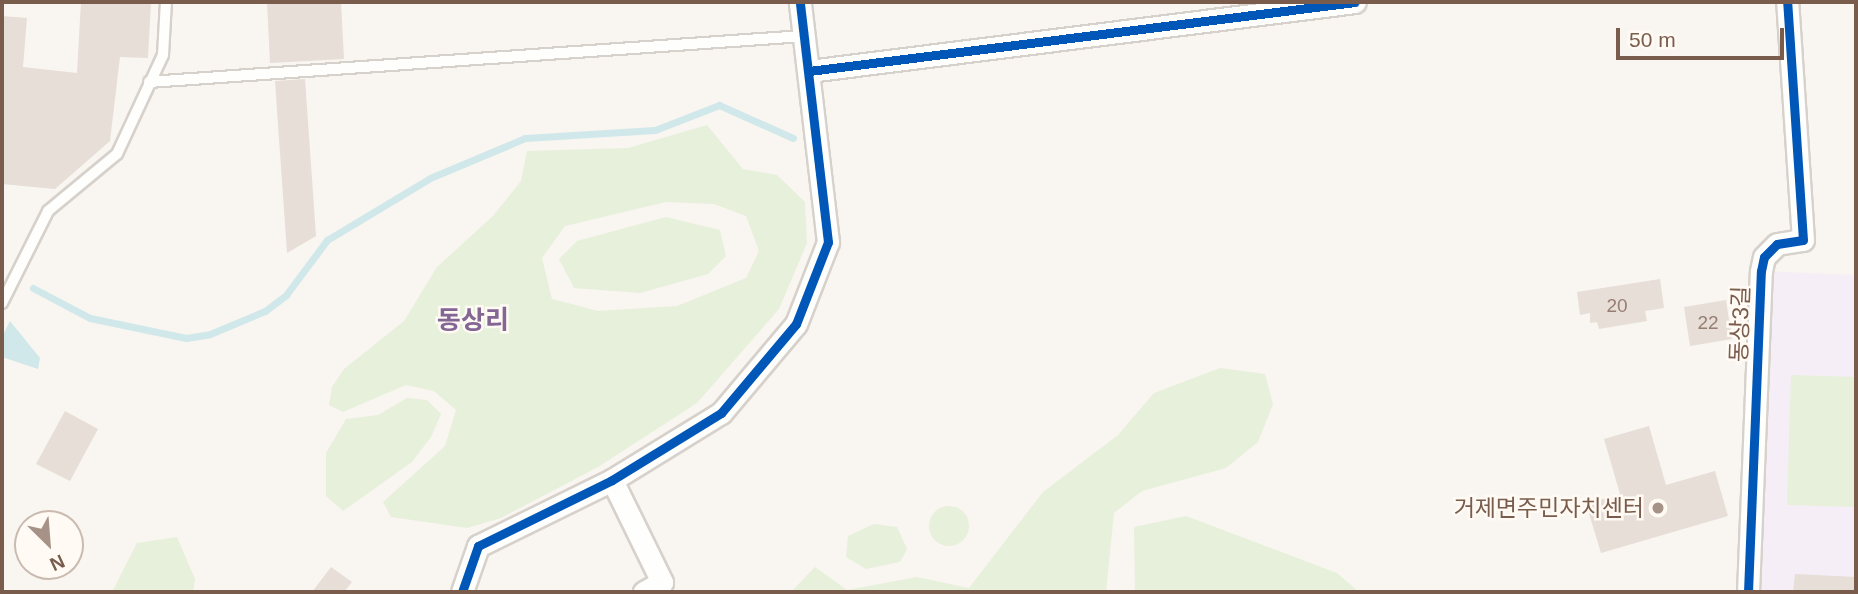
<!DOCTYPE html>
<html>
<head>
<meta charset="utf-8">
<style>
	body { margin:0 }
	#map { position:relative; width:1858px; height:594px; overflow:hidden; background:#f9f5f0; font-family:Arial,"Noto Sans KR",sans-serif }
	div>[style] { position:absolute }
	[style*='--x'] { left:calc(var(--x)*1px); top:calc(var(--y)*1px); width:calc(var(--w)*1px); rotate:calc(var(--a)*1deg) }
	.education>* { inset:0; background:#f6eef6 }
	.green>* { inset:0; background:#e7f0db }
	.round { border-radius:50% }
	.water>* { inset:0; background:#d0e8ea }
	.stream>* { height:7px; margin:-3.5px; padding:0 3.5px; transform-origin:3.5px; border-radius:3.5px; background:#d0e8ea }
	.building>* { inset:0; background:#e6ded7 }
	.roads { filter:drop-shadow(2px 0 #d7d1cb) drop-shadow(-2px 0 #d7d1cb) drop-shadow(0 2px #d7d1cb) drop-shadow(0 -2px #d7d1cb) }
	.service>* { height:10px; margin:-5px; padding:0 5px; transform-origin:5px; border-radius:5px; background:#fefefd }
	.minor>* { height:21px; margin:-10.5px; padding:0 10.5px; transform-origin:10.5px; border-radius:10.5px; background:#fefefd }
	.cycleway>* { height:9px; margin:-4.5px; padding:0 4.5px; transform-origin:4.5px; border-radius:4.5px; background:#0057b8 }
	.dots>* { width:19px; height:19px; translate:-50% -50%; box-sizing:border-box; border:4px solid #fffaf3; border-radius:50% }
	span { translate:-50% -50%; white-space:nowrap; text-align:center; line-height:1.15; -webkit-text-stroke:5px #fffaf3; paint-order:stroke }
	.number-label { font-size:19px; color:#977e72 }
	.number-label span { -webkit-text-stroke-width:0 }
	.street-label { font-size:23px; color:#7a5c4d }
	.poi-label { font-size:23px; color:#7a5c4d }
	.right { translate:-100% -50%; text-align:right }
	.quarter-label { font-size:26px; color:#846695; font-weight:700 }
	.frame { position:absolute; inset:0; border:4px solid #7a5c4d; pointer-events:none }
	.north { position:absolute; left:14px; top:510px; width:70px; height:70px; box-sizing:border-box; background:#fffaf3; border:2px solid #cabbb1; border-radius:50%; rotate:155deg; font-size:19px; font-weight:700; line-height:28px; text-align:center; color:#7a5c4d }
	.north::after { content:''; display:block; margin:auto; width:24px; height:32px; background:#a69286; clip-path:polygon(50% 0,100% 100%,50% 72%,0 100%) }
	.scale { position:absolute; left:1616px; top:28px; width:168px; height:32px; box-sizing:border-box; border:4px solid #7a5c4d; border-top:0; padding-left:9px; font-size:21px; line-height:24px; white-space:nowrap; color:#7a5c4d; -webkit-text-stroke:5px #fffaf3; paint-order:stroke }
</style>
</head>
<body>
<div id="map">
	<div class="education">
		<div style="clip-path:polygon(1761px 271px,1856px 275px,1856px 592px,1748px 592px)"></div>
	</div>
	<div class="green">
		<div style="clip-path:polygon(evenodd,707px 125px,743px 169px,777px 175px,805px 202px,807px 243px,779px 309px,697px 403px,598px 467px,501px 518px,467px 528px,391px 517px,383px 502px,445px 446px,456px 410px,434px 391px,406px 385px,343px 412px,329px 405px,332px 387px,344px 369px,404px 321px,437px 267px,493px 216px,521px 181px,527px 151px,628px 148px,707px 125px,666px 202px,714px 204px,746px 216px,759px 251px,746px 278px,677px 306px,598px 311px,552px 299px,542px 258px,565px 226px,666px 202px)"></div>
		<div style="clip-path:polygon(666px 217px,720px 230px,726px 256px,708px 274px,640px 293px,574px 288px,559px 259px,577px 241px)"></div>
		<div style="clip-path:polygon(1220px 368px,1265px 374px,1273px 404px,1258px 442px,1226px 468px,1142px 491px,1114px 513px,1106px 592px,791px 592px,815px 567px,847px 590px,917px 577px,969px 588px,1043px 492px,1118px 435px,1154px 393px)"></div>
		<div style="clip-path:polygon(1791px 375px,1856px 377px,1856px 507px,1787px 505px)"></div>
		<div style="clip-path:polygon(407px 398px,427px 400px,441px 414px,431px 437px,412px 462px,343px 511px,326px 496px,326px 453px,346px 419px,378px 415px)"></div>
		<div class="round" style="left:929px;top:506px;width:40px;height:40px"></div>
		<div style="clip-path:polygon(1186px 516px,1337px 573px,1359px 592px,1135px 592px,1134px 527px)"></div>
		<div style="clip-path:polygon(874px 524px,897px 527px,907px 549px,900px 562px,866px 569px,846px 557px,848px 536px)"></div>
		<div style="clip-path:polygon(177px 537px,195px 579px,193px 592px,112px 592px,137px 543px)"></div>
	</div>
	<div class="water">
		<div style="clip-path:polygon(10px 321px,40px 358px,38px 369px,2px 357px,2px 337px)"></div>
	</div>
	<div class="stream">
		<div style="--x:33;--y:288;--w:64;--a:27.8"></div>
		<div style="--x:90;--y:318;--w:98;--a:11.8"></div>
		<div style="--x:186;--y:338;--w:24;--a:-9"></div>
		<div style="--x:210;--y:334;--w:60;--a:-22.7"></div>
		<div style="--x:265;--y:311;--w:26;--a:-37"></div>
		<div style="--x:286;--y:295;--w:69;--a:-53.3"></div>
		<div style="--x:327;--y:240;--w:120;--a:-31"></div>
		<div style="--x:430;--y:178;--w:103;--a:-22.8"></div>
		<div style="--x:525;--y:138;--w:130;--a:-3.5"></div>
		<div style="--x:655;--y:130;--w:69;--a:-21.3"></div>
		<div style="--x:719;--y:105;--w:81;--a:24"></div>
	</div>
	<div class="building">
		<div style="clip-path:polygon(81px 2px,151px 2px,148px 58px,120px 57px,110px 141px,55px 189px,2px 184px,2px 16px,27px 18px,23px 67px,77px 73px)"></div>
		<div style="clip-path:polygon(267px 2px,341px 2px,344px 59px,270px 63px)"></div>
		<div style="clip-path:polygon(305px 79px,316px 236px,287px 253px,275px 81px)"></div>
		<div style="clip-path:polygon(1660px 279px,1664px 308px,1645px 311px,1647px 321px,1599px 329px,1597px 322px,1590px 323px,1590px 313px,1580px 315px,1577px 292px)"></div>
		<div style="clip-path:polygon(1726px 300px,1732px 339px,1690px 346px,1684px 307px)"></div>
		<div style="clip-path:polygon(65px 411px,98px 429px,70px 481px,36px 464px)"></div>
		<div style="clip-path:polygon(1649px 426px,1666px 485px,1715px 471px,1728px 516px,1601px 553px,1586px 504px,1620px 494px,1604px 439px)"></div>
		<div style="clip-path:polygon(331px 567px,352px 582px,344px 592px,312px 592px)"></div>
		<div style="clip-path:polygon(1795px 574px,1856px 577px,1856px 592px,1793px 592px)"></div>
	</div>
	<div class="roads">
		<div class="service">
			<div style="--x:149;--y:82;--w:657;--a:-4.02"></div>
			<div style="--x:2;--y:303;--w:103;--a:-63.4"></div>
			<div style="--x:48;--y:211;--w:89;--a:-39.6"></div>
			<div style="--x:117;--y:154;--w:109;--a:-65.1"></div>
			<div style="--x:163;--y:55;--w:53;--a:-86.8"></div>
		</div>
		<div class="minor">
			<div style="--x:809;--y:71;--w:550;--a:-7.2"></div>
			<div style="--x:612;--y:480;--w:114;--a:63.9"></div>
			<div style="--x:662;--y:582;--w:21;--a:151"></div>
			<div style="--x:462;--y:592;--w:49;--a:-70.8"></div>
			<div style="--x:478;--y:546;--w:149;--a:-26.2"></div>
			<div style="--x:612;--y:480;--w:128;--a:-31.6"></div>
			<div style="--x:721;--y:413;--w:116;--a:-49.9"></div>
			<div style="--x:796;--y:324;--w:88;--a:-68.7"></div>
			<div style="--x:828;--y:242;--w:242;--a:-96.7"></div>
			<div style="--x:1748;--y:592;--w:321;--a:-87.7"></div>
			<div style="--x:1761;--y:271;--w:14;--a:-78"></div>
			<div style="--x:1764;--y:257;--w:18;--a:-45"></div>
			<div style="--x:1777;--y:244;--w:26;--a:-9"></div>
			<div style="--x:1803;--y:240;--w:239;--a:-93.8"></div>
		</div>
	</div>
	<div class="cycleway">
		<div style="--x:809;--y:71;--w:550;--a:-7.2"></div>
		<div style="--x:462;--y:592;--w:49;--a:-70.8"></div>
		<div style="--x:478;--y:546;--w:149;--a:-26.2"></div>
		<div style="--x:612;--y:480;--w:128;--a:-31.6"></div>
		<div style="--x:721;--y:413;--w:116;--a:-49.9"></div>
		<div style="--x:796;--y:324;--w:88;--a:-68.7"></div>
		<div style="--x:828;--y:242;--w:242;--a:-96.7"></div>
		<div style="--x:1748;--y:592;--w:321;--a:-87.7"></div>
		<div style="--x:1761;--y:271;--w:14;--a:-78"></div>
		<div style="--x:1764;--y:257;--w:18;--a:-45"></div>
		<div style="--x:1777;--y:244;--w:26;--a:-9"></div>
		<div style="--x:1803;--y:240;--w:239;--a:-93.8"></div>
	</div>
	<div class="dots">
		<div style="left:1658px;top:508px;background:#a69286"></div>
	</div>
	<div class="number-label">
		<span style="left:1617px;top:306px">20</span>
		<span style="left:1708px;top:323px">22</span>
	</div>
	<div class="street-label">
		<span style="left:1740px;top:324px;rotate:-88deg">동상3길</span>
	</div>
	<div class="poi-label">
		<span class="right" style="left:1644px;top:508px">거제면주민자치센터</span>
	</div>
	<div class="quarter-label">
		<span style="left:473px;top:321px">동상리</span>
	</div>
	<div class="frame"></div>
	<div class="north">N</div>
	<div class="scale">50 m</div>
</div>
</body>
</html>
